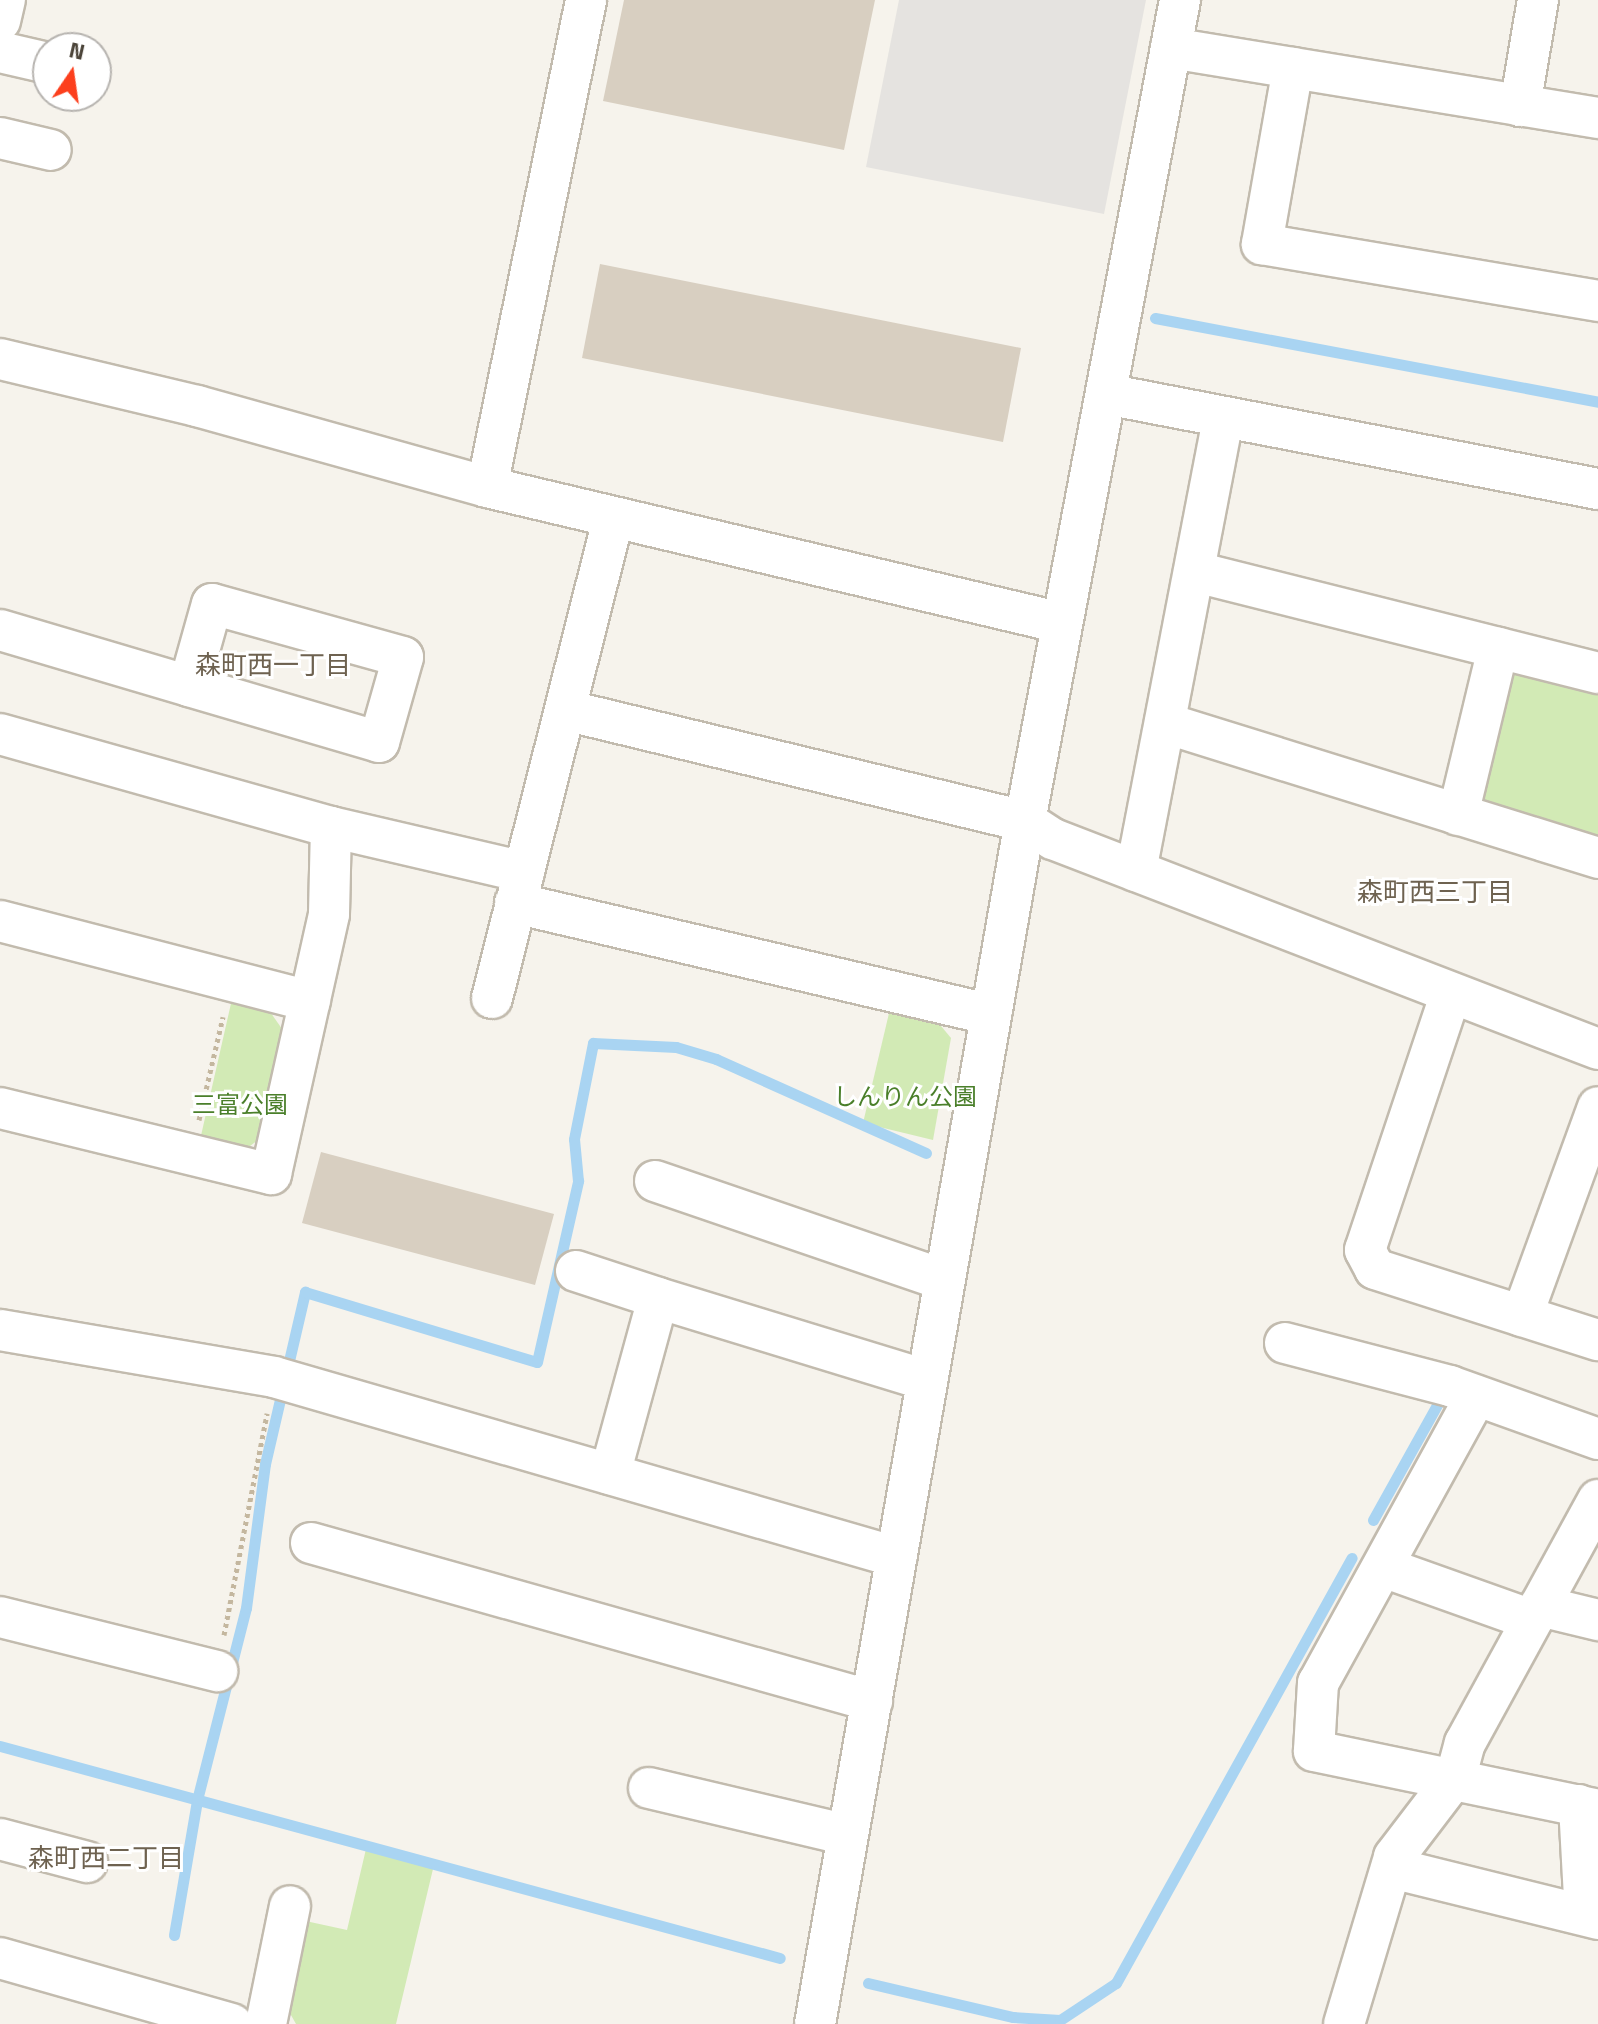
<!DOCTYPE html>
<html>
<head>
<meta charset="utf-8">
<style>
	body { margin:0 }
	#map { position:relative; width:1598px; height:2024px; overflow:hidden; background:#f6f3ec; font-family:"Titillium Web","Noto Sans JP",sans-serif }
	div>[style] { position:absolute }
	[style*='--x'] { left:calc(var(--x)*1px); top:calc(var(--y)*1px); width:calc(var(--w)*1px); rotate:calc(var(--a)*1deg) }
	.green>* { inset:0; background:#d2eab5 }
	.parking>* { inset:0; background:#e5e3e0 }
	.stream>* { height:11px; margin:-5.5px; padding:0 5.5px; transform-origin:5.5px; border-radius:5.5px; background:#a9d4f2 }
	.building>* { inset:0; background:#d8cfc1 }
	.path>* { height:5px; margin-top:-2.5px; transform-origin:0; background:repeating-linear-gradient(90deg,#c4b79f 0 4px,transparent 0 8px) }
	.roads { filter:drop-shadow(2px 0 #c2bbae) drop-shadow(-2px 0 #c2bbae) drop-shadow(0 2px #c2bbae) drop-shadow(0 -2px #c2bbae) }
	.minor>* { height:40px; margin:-20px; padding:0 20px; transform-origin:20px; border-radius:20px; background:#fff }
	span { translate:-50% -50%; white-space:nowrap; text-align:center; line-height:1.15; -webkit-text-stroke:6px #fff; paint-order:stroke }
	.park-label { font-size:24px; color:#4a7f2a }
	.neighbourhood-label { font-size:26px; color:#6e6250 }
	.north { position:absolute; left:32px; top:32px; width:80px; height:80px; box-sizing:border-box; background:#fff; border:2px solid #b7b4b0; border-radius:50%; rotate:13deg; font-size:22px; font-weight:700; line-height:32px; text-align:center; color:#4b4439 }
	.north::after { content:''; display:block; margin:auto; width:28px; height:36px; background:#fc3f1d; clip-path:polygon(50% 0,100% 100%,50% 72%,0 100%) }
</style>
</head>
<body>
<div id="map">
	<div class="green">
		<div style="clip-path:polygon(1515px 670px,1598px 691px,1598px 840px,1483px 804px,1474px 794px,1503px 677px)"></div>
		<div style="clip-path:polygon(232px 999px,266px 1006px,287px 1036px,266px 1134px,242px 1152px,200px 1140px)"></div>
		<div style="clip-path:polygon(890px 1009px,936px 1020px,951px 1038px,933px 1140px,863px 1123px)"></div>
		<div style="clip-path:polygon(366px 1849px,433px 1869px,396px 2024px,296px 2024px,282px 1999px,301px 1920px,347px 1930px)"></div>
	</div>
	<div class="parking">
		<div style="clip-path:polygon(899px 0,1146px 0,1104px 214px,866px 167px)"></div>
	</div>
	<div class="stream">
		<div style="--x:1155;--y:318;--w:451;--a:10.7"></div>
		<div style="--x:1373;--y:1520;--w:142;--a:-60.9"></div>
		<div style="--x:0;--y:1746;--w:808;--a:15.21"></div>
		<div style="--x:174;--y:1935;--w:137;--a:-80.3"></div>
		<div style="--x:197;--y:1800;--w:198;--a:-75.7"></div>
		<div style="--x:246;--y:1608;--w:145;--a:-82.5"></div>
		<div style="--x:265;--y:1464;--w:177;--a:-76.9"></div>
		<div style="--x:305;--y:1292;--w:242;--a:16.8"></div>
		<div style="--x:537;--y:1362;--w:186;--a:-77.2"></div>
		<div style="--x:578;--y:1181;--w:42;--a:-95.4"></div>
		<div style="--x:574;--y:1139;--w:98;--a:-78.8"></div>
		<div style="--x:593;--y:1043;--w:83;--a:2.8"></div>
		<div style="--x:676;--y:1047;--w:42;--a:16.7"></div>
		<div style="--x:716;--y:1059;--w:230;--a:24.1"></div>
		<div style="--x:868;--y:1983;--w:149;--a:13.2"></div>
		<div style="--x:1013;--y:2017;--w:47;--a:3.7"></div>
		<div style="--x:1060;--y:2020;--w:67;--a:-33.5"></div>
		<div style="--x:1116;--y:1983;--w:486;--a:-61"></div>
	</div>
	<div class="building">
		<div style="clip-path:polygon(624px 0,875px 0,844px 150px,603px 101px)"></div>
		<div style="clip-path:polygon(600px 264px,1021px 348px,1003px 442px,582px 358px)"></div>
		<div style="clip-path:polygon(321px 1152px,554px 1214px,535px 1285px,302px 1223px)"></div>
	</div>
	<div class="path">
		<div style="--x:199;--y:1120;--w:106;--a:-76.9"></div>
		<div style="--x:224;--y:1635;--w:226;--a:-79"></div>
	</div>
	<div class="roads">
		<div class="minor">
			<div style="--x:0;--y:21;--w:22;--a:-77"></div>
			<div style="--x:1171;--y:48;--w:433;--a:9.3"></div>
			<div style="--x:0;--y:52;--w:49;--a:12.9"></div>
			<div style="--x:1293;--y:68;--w:179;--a:100"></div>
			<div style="--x:1262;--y:244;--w:341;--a:9.6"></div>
			<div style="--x:1520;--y:106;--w:108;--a:-80.4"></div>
			<div style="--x:0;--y:138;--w:52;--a:13.2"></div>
			<div style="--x:0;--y:359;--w:203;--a:13.4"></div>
			<div style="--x:197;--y:406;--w:301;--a:15.6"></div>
			<div style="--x:487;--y:487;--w:591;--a:13.31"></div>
			<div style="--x:1106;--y:394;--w:501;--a:10.93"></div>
			<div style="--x:487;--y:487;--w:497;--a:-78.5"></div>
			<div style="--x:1196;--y:572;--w:414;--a:14.1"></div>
			<div style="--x:0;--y:630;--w:197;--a:16.5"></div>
			<div style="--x:189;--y:686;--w:198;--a:16.4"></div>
			<div style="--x:379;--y:742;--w:88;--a:-74.2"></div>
			<div style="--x:403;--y:657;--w:198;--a:-164.5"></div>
			<div style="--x:212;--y:604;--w:85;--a:105.7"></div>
			<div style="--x:565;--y:710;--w:473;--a:13.6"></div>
			<div style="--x:1025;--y:821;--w:33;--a:33"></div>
			<div style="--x:1053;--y:839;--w:584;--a:21.07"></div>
			<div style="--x:1165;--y:723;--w:454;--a:17.3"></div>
			<div style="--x:0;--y:734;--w:344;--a:15.7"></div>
			<div style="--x:331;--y:827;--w:198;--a:13.1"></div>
			<div style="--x:1458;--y:815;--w:172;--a:-76.5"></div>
			<div style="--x:1136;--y:871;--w:458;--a:-79.1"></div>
			<div style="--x:515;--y:903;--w:489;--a:13.2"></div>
			<div style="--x:0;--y:921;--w:320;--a:14.5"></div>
			<div style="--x:1451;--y:993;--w:271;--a:108.5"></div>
			<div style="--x:1365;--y:1250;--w:21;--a:62"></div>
			<div style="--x:1375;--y:1269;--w:234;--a:17.7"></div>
			<div style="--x:492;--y:998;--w:496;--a:-75.8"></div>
			<div style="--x:0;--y:1108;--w:279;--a:13.7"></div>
			<div style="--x:271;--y:1174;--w:266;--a:-77.4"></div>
			<div style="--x:329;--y:914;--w:87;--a:-88.7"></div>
			<div style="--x:655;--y:1181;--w:305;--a:18.9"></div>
			<div style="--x:576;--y:1271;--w:86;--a:18.2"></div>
			<div style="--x:1522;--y:1316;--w:222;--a:-70"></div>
			<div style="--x:0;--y:1330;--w:278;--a:9.7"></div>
			<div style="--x:274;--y:1377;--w:648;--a:16.14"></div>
			<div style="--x:1285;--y:1343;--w:171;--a:14.6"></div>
			<div style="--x:1450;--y:1386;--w:157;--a:19.7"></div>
			<div style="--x:1476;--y:1396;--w:328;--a:118.8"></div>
			<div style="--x:1318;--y:1683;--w:68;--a:93.4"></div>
			<div style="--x:1314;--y:1751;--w:290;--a:11.7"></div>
			<div style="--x:610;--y:1474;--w:182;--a:-74.7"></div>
			<div style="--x:658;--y:1298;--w:281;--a:17"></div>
			<div style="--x:311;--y:1543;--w:583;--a:15.73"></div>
			<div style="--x:1383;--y:1567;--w:158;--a:19.6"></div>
			<div style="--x:1540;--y:1606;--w:60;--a:13.6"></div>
			<div style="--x:0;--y:1617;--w:224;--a:14"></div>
			<div style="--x:649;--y:1788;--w:204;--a:13.3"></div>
			<div style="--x:1579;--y:1805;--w:110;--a:86.9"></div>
			<div style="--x:0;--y:1839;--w:90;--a:14.8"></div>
			<div style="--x:1392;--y:1868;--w:212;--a:13.9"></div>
			<div style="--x:0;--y:1958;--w:241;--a:15.9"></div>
			<div style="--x:266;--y:2024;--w:120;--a:-78.5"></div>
			<div style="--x:815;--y:2024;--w:1221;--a:-80.1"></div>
			<div style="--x:1025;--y:821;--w:836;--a:-79.31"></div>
			<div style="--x:1344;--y:2024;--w:174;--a:-73.3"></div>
			<div style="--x:1394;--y:1857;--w:102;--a:-52.6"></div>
			<div style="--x:1456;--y:1776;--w:34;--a:-75"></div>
			<div style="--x:1465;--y:1743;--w:277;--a:-61.3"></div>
		</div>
	</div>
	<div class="park-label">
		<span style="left:905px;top:1097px">しんりん公園</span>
		<span style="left:240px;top:1105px">三富公園</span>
	</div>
	<div class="neighbourhood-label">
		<span style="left:273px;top:665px">森町西一丁目</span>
		<span style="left:1435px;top:892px">森町西三丁目</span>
		<span style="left:106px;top:1858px">森町西二丁目</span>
	</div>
	<div class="north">N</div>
</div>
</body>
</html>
